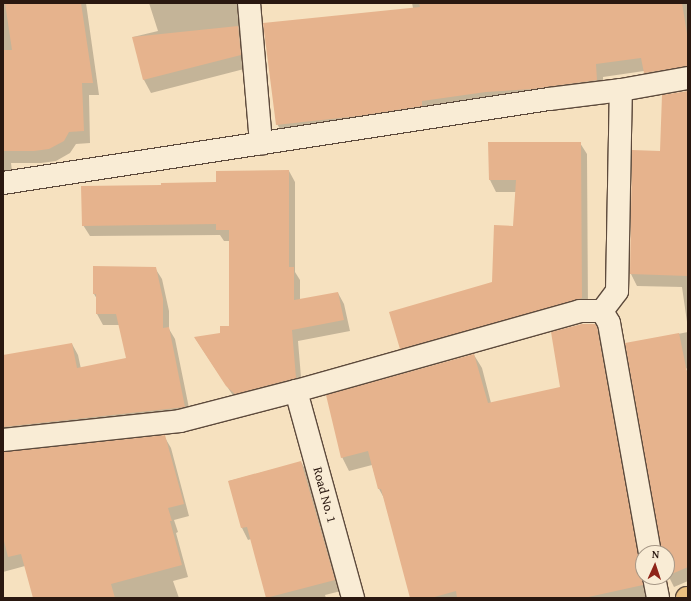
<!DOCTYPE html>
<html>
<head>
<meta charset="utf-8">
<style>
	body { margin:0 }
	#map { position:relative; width:691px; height:601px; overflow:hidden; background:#f6e1bf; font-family:"Gentium Book Plus",serif }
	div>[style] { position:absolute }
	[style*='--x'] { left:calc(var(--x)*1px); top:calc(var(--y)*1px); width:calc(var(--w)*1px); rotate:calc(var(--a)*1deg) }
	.shadow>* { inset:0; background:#0003 }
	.building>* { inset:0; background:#e6b38d }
	.roads { filter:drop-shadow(1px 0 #5d4a3c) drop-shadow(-1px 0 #5d4a3c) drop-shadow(0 1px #5d4a3c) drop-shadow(0 -1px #5d4a3c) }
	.minor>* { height:22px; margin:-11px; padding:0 11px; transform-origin:11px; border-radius:11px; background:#f9ecd5 }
	.primary>* { height:22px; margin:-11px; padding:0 11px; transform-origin:11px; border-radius:11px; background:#ebc080 }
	span { translate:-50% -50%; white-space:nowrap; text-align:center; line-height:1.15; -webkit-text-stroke:3px #f9ecd5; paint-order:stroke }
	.street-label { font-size:13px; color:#2a1810 }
	.frame { position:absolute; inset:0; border:4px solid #2a1810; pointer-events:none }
	.north { position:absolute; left:635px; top:545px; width:40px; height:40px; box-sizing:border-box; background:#f9ecd5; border:1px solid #a69786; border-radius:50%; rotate:3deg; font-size:11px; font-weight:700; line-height:16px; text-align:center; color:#2a1810 }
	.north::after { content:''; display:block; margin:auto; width:14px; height:18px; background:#8f2418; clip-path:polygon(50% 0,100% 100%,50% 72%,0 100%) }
</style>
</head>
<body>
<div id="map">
	<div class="shadow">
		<div style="clip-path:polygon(3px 3px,86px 3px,99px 95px,89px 95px,90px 143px,76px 144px,70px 153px,56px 161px,41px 163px,11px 163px,12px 171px,3px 172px)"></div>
		<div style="clip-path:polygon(149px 3px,243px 3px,248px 68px,151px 93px,144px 80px,133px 37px,158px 31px)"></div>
		<div style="clip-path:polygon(412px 3px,688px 3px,688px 80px,652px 86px,644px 71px,603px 77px,604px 93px,285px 137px,277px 124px,413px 8px)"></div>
		<div style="clip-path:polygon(688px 92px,688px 329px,682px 287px,637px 286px,631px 274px,633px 151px,661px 152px)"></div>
		<div style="clip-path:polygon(580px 143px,587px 154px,588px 310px,408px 360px,401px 348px,493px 283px,514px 227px,516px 192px,496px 192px,490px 180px)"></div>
		<div style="clip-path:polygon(289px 171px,295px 182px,295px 272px,300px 280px,300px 300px,338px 293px,344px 304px,350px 331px,298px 341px,302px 389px,234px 397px,195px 338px,221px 334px,230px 327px,230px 241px,224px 241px,220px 235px,90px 236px,83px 225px,162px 186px,217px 183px)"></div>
		<div style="clip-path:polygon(155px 268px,162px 279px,169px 311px,169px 329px,175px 339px,191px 418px,3px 433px,3px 356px,72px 344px,78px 355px,81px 369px,127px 359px,120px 325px,103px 325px,97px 314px,97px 299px,94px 294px)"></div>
		<div style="clip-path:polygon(594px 324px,604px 342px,643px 559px,643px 577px,656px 577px,650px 598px,411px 598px,384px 498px,379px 489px,372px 465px,349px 471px,342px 457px,474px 355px,482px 368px,491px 403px,561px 388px)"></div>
		<div style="clip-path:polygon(688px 332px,688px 367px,684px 371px,688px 370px,688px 581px,674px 587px,670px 579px,663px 577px,667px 577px,667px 553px,663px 553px,626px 344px)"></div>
		<div style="clip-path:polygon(164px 436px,171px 448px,189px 516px,174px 520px,178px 532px,176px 533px,188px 577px,173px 581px,179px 598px,34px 598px,25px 566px,3px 572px,3px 453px)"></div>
		<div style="clip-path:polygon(301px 462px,308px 474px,341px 591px,325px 595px,326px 598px,267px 598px,251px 539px,248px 540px,242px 528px,229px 481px)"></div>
	</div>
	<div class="building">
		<div style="clip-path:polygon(5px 3px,81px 3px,93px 83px,82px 83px,84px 131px,69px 132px,64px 141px,49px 149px,34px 151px,3px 151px,3px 50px,12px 50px)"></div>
		<div style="clip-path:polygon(419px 3px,682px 3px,688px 40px,688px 66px,644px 73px,641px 58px,596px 64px,597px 80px,532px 89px,486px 92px,422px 101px,422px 106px,358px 116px,276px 125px,263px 23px,420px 7px)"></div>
		<div style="clip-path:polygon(238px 26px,241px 55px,143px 80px,132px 37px)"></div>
		<div style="clip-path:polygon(688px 91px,688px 276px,630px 274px,632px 150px,660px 151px,662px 95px)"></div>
		<div style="clip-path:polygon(488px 142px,581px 142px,582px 298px,400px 349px,389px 312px,492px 282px,494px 225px,513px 226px,516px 180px,489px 180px)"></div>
		<div style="clip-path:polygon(289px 170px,289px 267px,294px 267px,294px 300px,338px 292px,344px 320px,292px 330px,296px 378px,235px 394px,226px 386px,194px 337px,220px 333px,220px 326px,229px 326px,229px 230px,216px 230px,216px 224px,82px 226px,81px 186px,161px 185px,161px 183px,216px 182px,216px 171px)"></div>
		<div style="clip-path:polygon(93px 266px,156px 267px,163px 299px,163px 328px,169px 327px,185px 407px,3px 427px,3px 355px,72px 343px,77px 368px,126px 358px,116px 314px,96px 314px,96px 294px,93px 294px)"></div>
		<div style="clip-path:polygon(582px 324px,595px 324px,597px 327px,638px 555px,643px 563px,643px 585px,584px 598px,457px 598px,456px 591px,431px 598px,410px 598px,381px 489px,378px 489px,368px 451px,341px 458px,326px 395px,474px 354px,488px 403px,560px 387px,551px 332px)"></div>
		<div style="clip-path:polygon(679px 333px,688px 377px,688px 567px,667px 576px,667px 553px,662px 553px,625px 343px)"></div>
		<div style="clip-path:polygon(165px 435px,184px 504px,168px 508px,172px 521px,170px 521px,182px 565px,111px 584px,115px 598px,33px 598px,21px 554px,8px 557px,3px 537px,3px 452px)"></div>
		<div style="clip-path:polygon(301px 461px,335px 580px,266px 598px,247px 527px,241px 528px,228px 481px)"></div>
	</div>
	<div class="roads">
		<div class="minor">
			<div style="--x:249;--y:3;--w:141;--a:85.1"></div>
			<div style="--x:3;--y:183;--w:552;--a:-8.75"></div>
			<div style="--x:549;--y:99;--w:73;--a:-7.1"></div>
			<div style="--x:621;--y:90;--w:68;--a:-10.2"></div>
			<div style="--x:602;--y:311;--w:14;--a:60"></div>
			<div style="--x:609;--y:323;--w:234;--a:79.9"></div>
			<div style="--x:602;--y:311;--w:25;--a:-53"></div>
			<div style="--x:617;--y:291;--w:201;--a:-88.9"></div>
			<div style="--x:296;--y:391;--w:215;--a:74.6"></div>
			<div style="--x:3;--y:440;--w:178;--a:-6.1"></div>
			<div style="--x:180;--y:421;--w:120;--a:-14.5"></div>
			<div style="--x:296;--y:391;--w:295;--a:-15.7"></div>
			<div style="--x:580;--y:311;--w:22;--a:0"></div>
			<div style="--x:654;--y:577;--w:21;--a:79"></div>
		</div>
		<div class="primary">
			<div style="--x:687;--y:598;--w:1;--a:0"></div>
		</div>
	</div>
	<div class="street-label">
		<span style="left:324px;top:495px;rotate:75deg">Road No. 1</span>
	</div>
	<div class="frame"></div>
	<div class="north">N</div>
</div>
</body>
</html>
